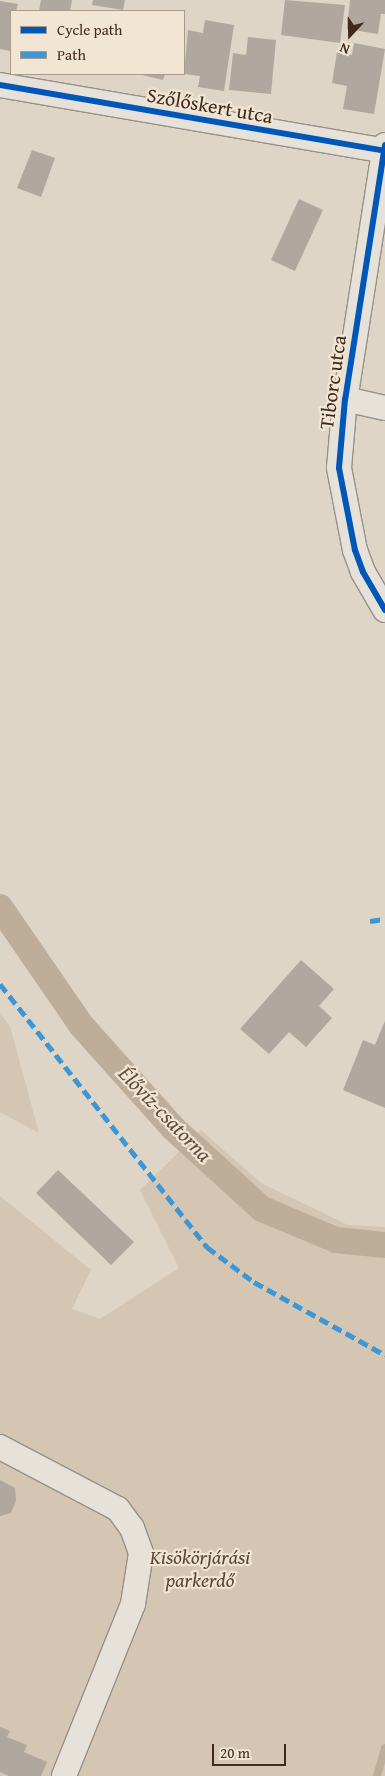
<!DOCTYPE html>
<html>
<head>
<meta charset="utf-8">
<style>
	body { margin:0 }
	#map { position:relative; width:385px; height:1776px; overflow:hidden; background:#ded5c6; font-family:"Gentium Book Plus",serif }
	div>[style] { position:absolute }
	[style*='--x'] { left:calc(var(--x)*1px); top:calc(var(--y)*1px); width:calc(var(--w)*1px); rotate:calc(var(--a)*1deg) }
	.green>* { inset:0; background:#d4c6b2 }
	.stream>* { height:8px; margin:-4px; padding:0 4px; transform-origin:4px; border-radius:4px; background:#bdad99 }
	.canal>* { height:26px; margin:-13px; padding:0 13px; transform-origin:13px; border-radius:13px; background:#bdad99 }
	.building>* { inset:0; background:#b0a89e }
	.roads { filter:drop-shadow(1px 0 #989086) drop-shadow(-1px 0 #989086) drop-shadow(0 1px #989086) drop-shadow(0 -1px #989086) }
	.minor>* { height:24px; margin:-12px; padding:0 12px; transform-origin:12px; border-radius:12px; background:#e6e1d9 }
	.quiet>* { height:5px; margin-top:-2.5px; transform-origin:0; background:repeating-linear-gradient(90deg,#3f96d5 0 10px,transparent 0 15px) }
	.cycleway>* { height:6px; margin:-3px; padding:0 3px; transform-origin:3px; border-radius:3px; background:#0057b8 }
	span { translate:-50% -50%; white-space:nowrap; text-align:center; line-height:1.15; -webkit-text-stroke:4.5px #f0e6d3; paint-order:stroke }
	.street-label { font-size:20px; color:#40291d }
	.park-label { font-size:20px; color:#5c4637; font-style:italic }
	.water-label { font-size:21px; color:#614c3c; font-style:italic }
	.legend { position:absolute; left:10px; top:10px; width:175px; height:65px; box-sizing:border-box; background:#f0e6d3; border:1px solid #aa9a8a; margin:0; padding:6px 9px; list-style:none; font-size:15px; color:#40291d }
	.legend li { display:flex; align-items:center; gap:10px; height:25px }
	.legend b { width:25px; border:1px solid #aa9a8a }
	.north { position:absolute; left:325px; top:10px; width:50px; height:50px; -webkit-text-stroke:4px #f0e6d3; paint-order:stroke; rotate:201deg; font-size:14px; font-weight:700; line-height:20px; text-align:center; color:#40291d }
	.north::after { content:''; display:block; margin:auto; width:18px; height:22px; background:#40291d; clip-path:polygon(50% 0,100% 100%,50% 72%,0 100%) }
	.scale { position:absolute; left:212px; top:1744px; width:74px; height:22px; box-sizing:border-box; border:2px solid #40291d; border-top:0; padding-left:6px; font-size:15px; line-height:18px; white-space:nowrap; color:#40291d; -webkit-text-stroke:4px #f0e6d3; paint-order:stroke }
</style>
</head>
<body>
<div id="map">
	<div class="green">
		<div style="clip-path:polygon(0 1014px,10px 1026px,39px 1133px,0 1112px)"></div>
		<div style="clip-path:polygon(201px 1130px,261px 1183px,348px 1225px,385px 1227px,385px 1776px,0 1776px,0 1196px,91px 1270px,72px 1309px,100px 1319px,179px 1268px,140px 1190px)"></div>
	</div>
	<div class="stream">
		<div style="--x:377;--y:1776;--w:29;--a:-74"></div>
	</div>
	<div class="canal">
		<div style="--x:0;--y:907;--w:143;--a:55.5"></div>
		<div style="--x:81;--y:1025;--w:138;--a:48.2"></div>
		<div style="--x:173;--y:1128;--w:120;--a:42.3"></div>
		<div style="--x:262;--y:1209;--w:80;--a:22.7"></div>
		<div style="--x:336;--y:1240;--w:49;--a:5.8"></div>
	</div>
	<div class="building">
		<div style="clip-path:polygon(41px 0,72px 0,70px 11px,39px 11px)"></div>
		<div style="clip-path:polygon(93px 0,125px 0,123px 10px,92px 5px)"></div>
		<div style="clip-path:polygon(285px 0,345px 5px,340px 43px,281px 35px)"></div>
		<div style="clip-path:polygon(350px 0,385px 0,385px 14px,381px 14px,378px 34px,347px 29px)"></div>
		<div style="clip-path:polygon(0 1px,18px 4px,16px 11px,11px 11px,10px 51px,0 49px)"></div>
		<div style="clip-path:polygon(205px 20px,234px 25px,224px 91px,198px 87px,200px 76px,184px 74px,188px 30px,203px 33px)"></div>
		<div style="clip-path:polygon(248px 37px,276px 40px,271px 94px,229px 90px,233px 53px,246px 55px)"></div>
		<div style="clip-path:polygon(354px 43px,385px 49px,374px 114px,343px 109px,347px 86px,332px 83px,337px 52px,352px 55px)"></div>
		<div style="clip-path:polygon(138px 74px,165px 74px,163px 80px)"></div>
		<div style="clip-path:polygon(32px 150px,55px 158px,41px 197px,17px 188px)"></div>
		<div style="clip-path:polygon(299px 199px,323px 210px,295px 271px,271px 260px)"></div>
		<div style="clip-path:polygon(301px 960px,334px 989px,319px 1006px,332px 1018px,306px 1047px,289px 1032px,269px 1054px,240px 1029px)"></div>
		<div style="clip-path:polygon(385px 1021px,385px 1108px,343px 1090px,363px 1040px,375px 1045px)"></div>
		<div style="clip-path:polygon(58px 1170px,134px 1242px,111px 1265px,36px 1193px)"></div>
		<div style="clip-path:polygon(0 1480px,15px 1488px,16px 1501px,11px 1513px,0 1516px)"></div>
		<div style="clip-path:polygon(0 1727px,10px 1731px,7px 1737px,27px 1745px,24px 1752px,47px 1762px,41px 1776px,9px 1776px,0 1772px)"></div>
	</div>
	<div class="roads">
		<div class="minor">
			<div style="--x:0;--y:85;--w:391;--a:9.7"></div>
			<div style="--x:385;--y:145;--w:257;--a:98.9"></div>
			<div style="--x:345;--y:399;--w:69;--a:95"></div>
			<div style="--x:339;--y:468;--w:84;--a:79"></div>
			<div style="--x:355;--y:550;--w:23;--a:70"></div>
			<div style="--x:363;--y:572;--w:44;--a:59.9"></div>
			<div style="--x:345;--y:399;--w:41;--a:12.7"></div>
			<div style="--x:0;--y:1447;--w:133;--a:27.7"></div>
			<div style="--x:118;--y:1509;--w:24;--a:54"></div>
			<div style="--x:132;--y:1528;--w:27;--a:70"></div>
			<div style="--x:141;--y:1553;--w:52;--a:98.9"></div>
			<div style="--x:133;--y:1604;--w:185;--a:111.9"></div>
		</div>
	</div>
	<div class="quiet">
		<div style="--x:370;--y:921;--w:15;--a:-8"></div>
		<div style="--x:0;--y:984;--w:335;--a:51.8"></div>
		<div style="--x:207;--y:1247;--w:59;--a:36.7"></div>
		<div style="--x:254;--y:1282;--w:150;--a:29.1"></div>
	</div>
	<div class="cycleway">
		<div style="--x:0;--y:85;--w:391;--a:9.7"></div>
		<div style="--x:385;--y:145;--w:257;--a:98.9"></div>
		<div style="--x:345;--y:399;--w:69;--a:95"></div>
		<div style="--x:339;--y:468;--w:84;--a:79"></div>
		<div style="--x:355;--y:550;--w:23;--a:70"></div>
		<div style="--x:363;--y:572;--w:44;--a:59.9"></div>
	</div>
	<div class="street-label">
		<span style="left:210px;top:105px;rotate:10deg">Szőlőskert utca</span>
		<span style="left:332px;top:382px;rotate:-82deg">Tiborc utca</span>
	</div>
	<div class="park-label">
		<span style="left:200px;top:1568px">Kisökörjárási<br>parkerdő</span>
	</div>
	<div class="water-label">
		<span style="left:165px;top:1114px;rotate:46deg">Élővíz-csatorna</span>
	</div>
	<ul class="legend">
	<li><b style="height:6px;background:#0057b8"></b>Cycle path</li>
	<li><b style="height:6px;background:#3f96d5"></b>Path</li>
	</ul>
	<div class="north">N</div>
	<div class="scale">20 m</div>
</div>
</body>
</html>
